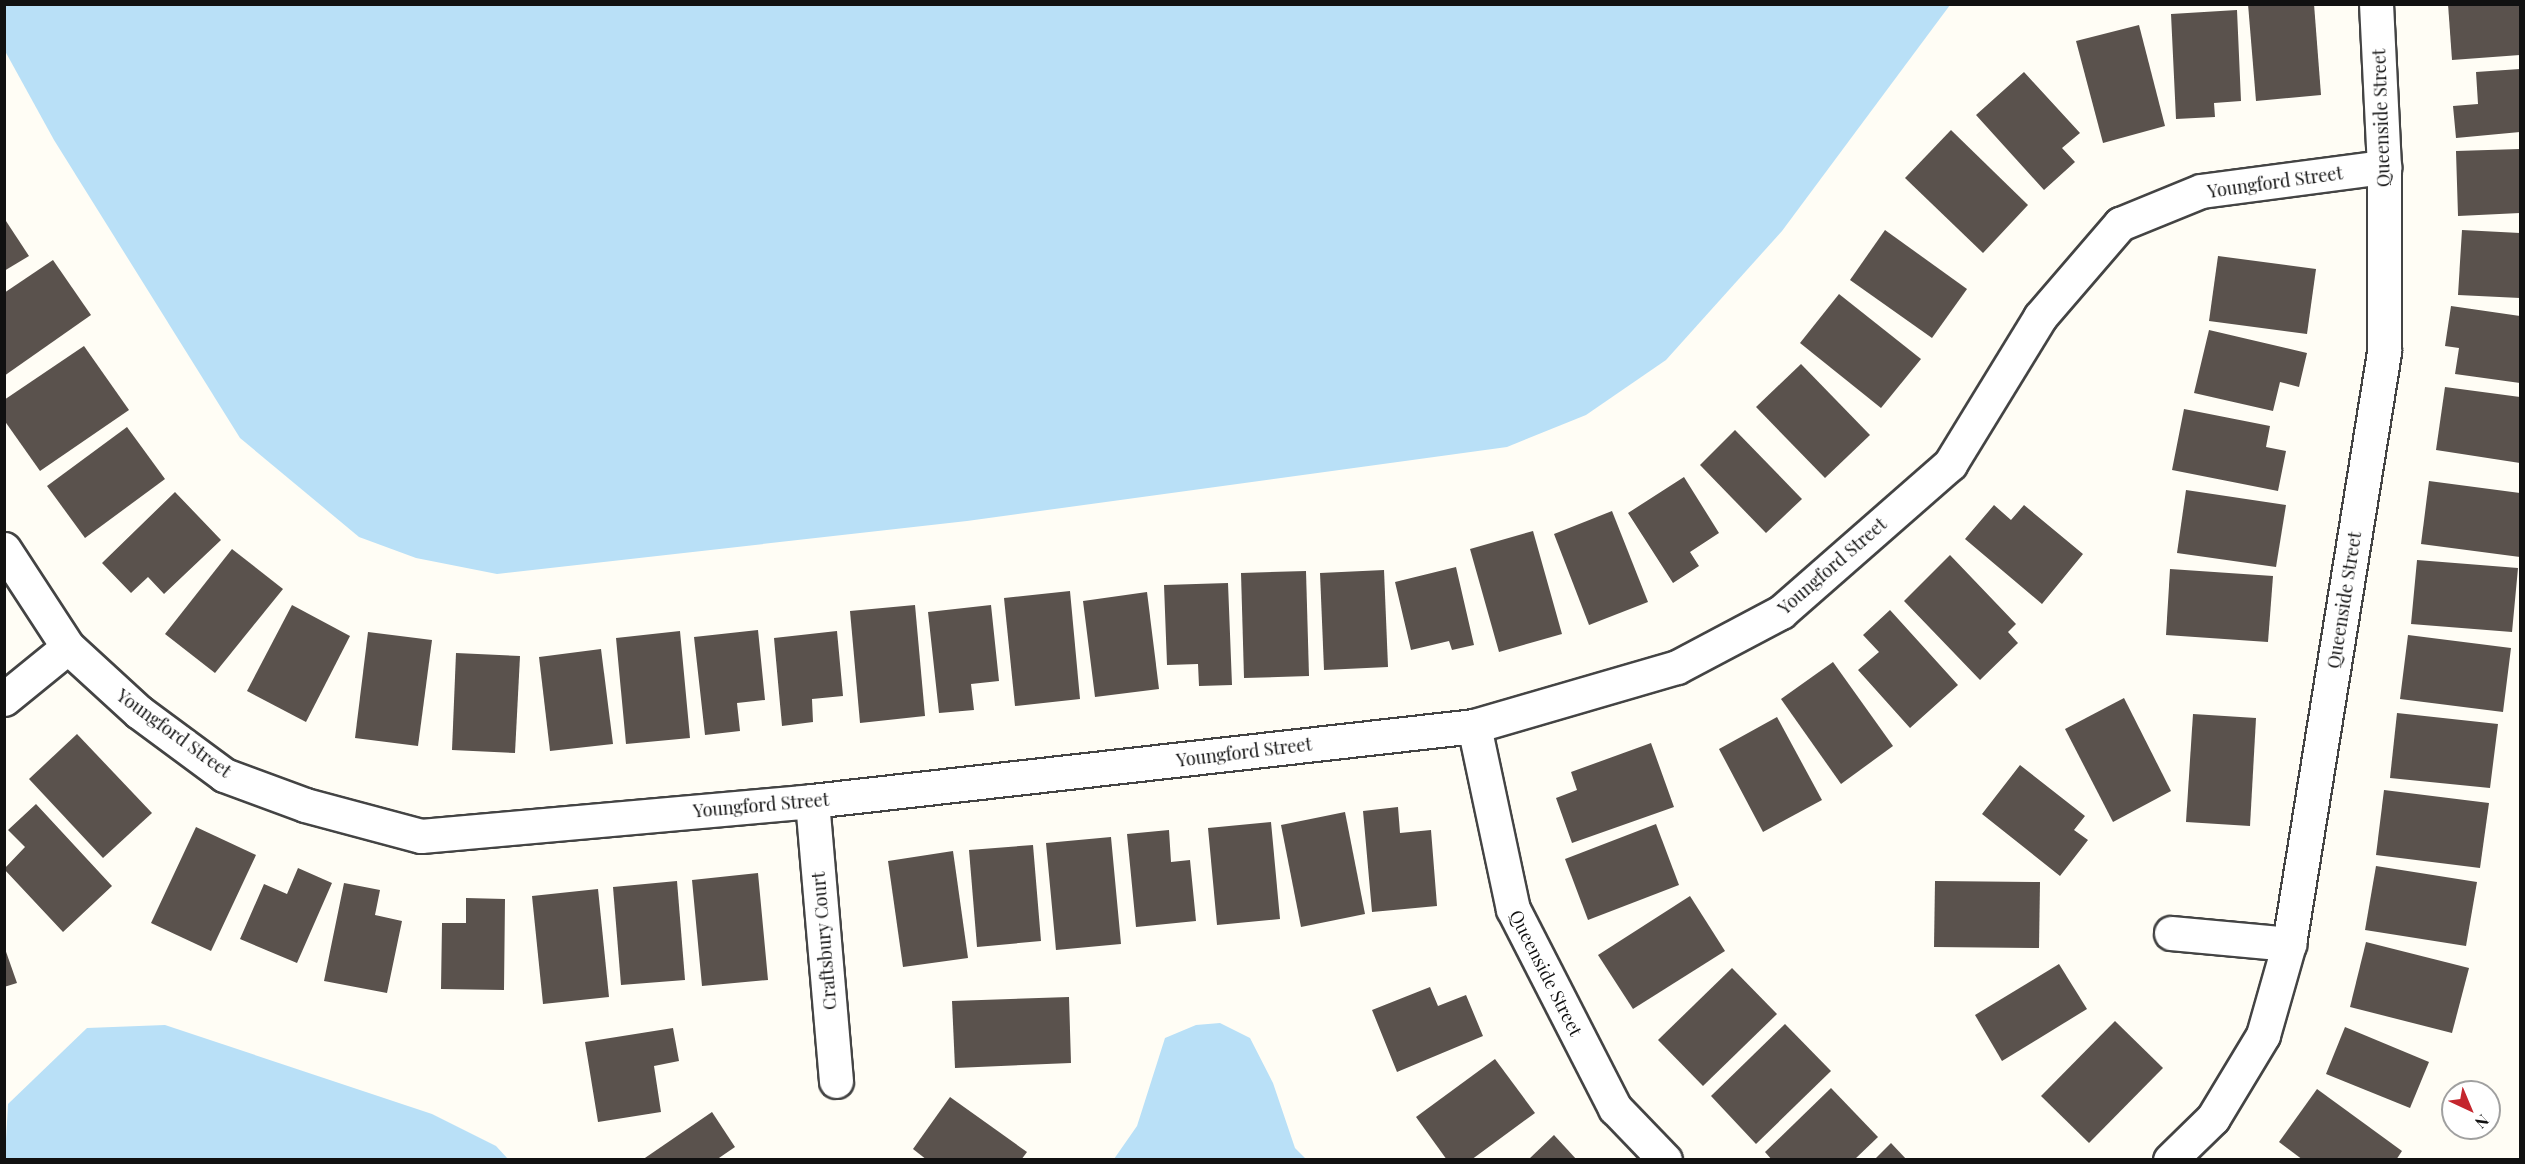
<!DOCTYPE html>
<html>
<head>
<meta charset="utf-8">
<style>
	body { margin:0 }
	#map { position:relative; width:2525px; height:1164px; overflow:hidden; background:#fffdf5; font-family:"Playfair Display",serif }
	div>[style] { position:absolute }
	[style*='--x'] { left:calc(var(--x)*1px); top:calc(var(--y)*1px); width:calc(var(--w)*1px); rotate:calc(var(--a)*1deg) }
	.water>* { inset:0; background:#b9e0f7 }
	.building>* { inset:0; background:#5a524d }
	.roads { filter:drop-shadow(2px 0 #444) drop-shadow(-2px 0 #444) drop-shadow(0 2px #444) drop-shadow(0 -2px #444) }
	.street>* { height:33px; margin:-16.5px; padding:0 16.5px; transform-origin:16.5px; border-radius:16.5px; background:#fff }
	span { translate:-50% -50%; white-space:nowrap; text-align:center; line-height:1.15; -webkit-text-stroke:6px #fff; paint-order:stroke }
	.street-label { font-size:18px; color:#111 }
	.frame { position:absolute; inset:0; border:6px solid #111; pointer-events:none }
	.north { position:absolute; left:2441px; top:1080px; width:60px; height:60px; box-sizing:border-box; background:#fff; border:2px solid #a0a0a0; border-radius:50%; rotate:136deg; font-size:16px; font-weight:700; line-height:24px; text-align:center; color:#111 }
	.north::after { content:''; display:block; margin:auto; width:21px; height:27px; background:#c4262e; clip-path:polygon(50% 0,100% 100%,50% 72%,0 100%) }
</style>
</head>
<body>
<div id="map">
	<div class="water">
		<div style="clip-path:polygon(4px 5px,5px 4px,1950px 5px,1782px 231px,1666px 360px,1586px 415px,1507px 447px,967px 521px,497px 574px,416px 558px,359px 537px,240px 438px,54px 140px,5px 51px)"></div>
		<div style="clip-path:polygon(1220px 1023px,1250px 1038px,1273px 1083px,1295px 1148px,1306px 1159px,1114px 1159px,1137px 1126px,1165px 1038px,1196px 1025px)"></div>
		<div style="clip-path:polygon(165px 1025px,432px 1114px,496px 1146px,508px 1159px,5px 1159px,8px 1104px,87px 1028px)"></div>
	</div>
	<div class="building">
		<div style="clip-path:polygon(2248px 4px,2314px 4px,2321px 95px,2256px 101px)"></div>
		<div style="clip-path:polygon(2448px 4px,2520px 4px,2520px 55px,2452px 60px)"></div>
		<div style="clip-path:polygon(2237px 10px,2241px 101px,2214px 103px,2215px 117px,2176px 119px,2171px 14px)"></div>
		<div style="clip-path:polygon(2139px 25px,2165px 126px,2103px 143px,2076px 41px)"></div>
		<div style="clip-path:polygon(2520px 69px,2520px 132px,2456px 138px,2453px 106px,2478px 104px,2476px 72px)"></div>
		<div style="clip-path:polygon(2024px 72px,2080px 133px,2062px 148px,2075px 162px,2044px 190px,1976px 115px)"></div>
		<div style="clip-path:polygon(1951px 130px,2028px 205px,1983px 253px,1905px 178px)"></div>
		<div style="clip-path:polygon(2520px 149px,2520px 213px,2458px 216px,2456px 151px)"></div>
		<div style="clip-path:polygon(4px 218px,29px 256px,4px 271px)"></div>
		<div style="clip-path:polygon(1885px 230px,1967px 289px,1932px 338px,1850px 280px)"></div>
		<div style="clip-path:polygon(2462px 230px,2520px 233px,2520px 298px,2458px 295px)"></div>
		<div style="clip-path:polygon(2218px 256px,2316px 269px,2307px 334px,2209px 321px)"></div>
		<div style="clip-path:polygon(53px 260px,91px 315px,4px 376px,4px 293px)"></div>
		<div style="clip-path:polygon(1839px 294px,1921px 359px,1881px 408px,1800px 343px)"></div>
		<div style="clip-path:polygon(2451px 306px,2520px 316px,2520px 383px,2455px 374px,2459px 348px,2445px 346px)"></div>
		<div style="clip-path:polygon(2209px 330px,2307px 353px,2299px 387px,2280px 382px,2273px 411px,2194px 393px)"></div>
		<div style="clip-path:polygon(84px 346px,129px 410px,40px 471px,4px 420px,4px 400px)"></div>
		<div style="clip-path:polygon(1801px 364px,1870px 435px,1825px 478px,1756px 407px)"></div>
		<div style="clip-path:polygon(2445px 387px,2520px 397px,2520px 463px,2436px 450px)"></div>
		<div style="clip-path:polygon(2184px 409px,2270px 426px,2266px 447px,2286px 451px,2278px 491px,2172px 470px)"></div>
		<div style="clip-path:polygon(127px 427px,165px 479px,85px 538px,47px 486px)"></div>
		<div style="clip-path:polygon(1735px 430px,1802px 499px,1766px 533px,1700px 465px)"></div>
		<div style="clip-path:polygon(1684px 477px,1719px 533px,1690px 552px,1699px 566px,1673px 583px,1628px 513px)"></div>
		<div style="clip-path:polygon(2429px 481px,2520px 493px,2520px 557px,2421px 544px)"></div>
		<div style="clip-path:polygon(2186px 490px,2286px 505px,2276px 567px,2177px 553px)"></div>
		<div style="clip-path:polygon(175px 492px,221px 540px,164px 594px,148px 577px,131px 593px,102px 563px)"></div>
		<div style="clip-path:polygon(1994px 505px,2011px 520px,2024px 505px,2083px 554px,2042px 604px,1965px 539px)"></div>
		<div style="clip-path:polygon(1612px 511px,1648px 602px,1589px 625px,1554px 534px)"></div>
		<div style="clip-path:polygon(1533px 531px,1562px 634px,1499px 652px,1470px 549px)"></div>
		<div style="clip-path:polygon(232px 549px,283px 589px,215px 673px,165px 634px)"></div>
		<div style="clip-path:polygon(1950px 555px,2016px 624px,2008px 632px,2018px 643px,1980px 680px,1904px 601px)"></div>
		<div style="clip-path:polygon(2417px 560px,2518px 568px,2512px 632px,2411px 624px)"></div>
		<div style="clip-path:polygon(1456px 567px,1474px 645px,1452px 650px,1449px 641px,1411px 650px,1395px 582px)"></div>
		<div style="clip-path:polygon(2170px 569px,2273px 576px,2268px 642px,2166px 635px)"></div>
		<div style="clip-path:polygon(1384px 570px,1388px 667px,1324px 670px,1320px 573px)"></div>
		<div style="clip-path:polygon(1306px 571px,1309px 676px,1244px 678px,1241px 573px)"></div>
		<div style="clip-path:polygon(1228px 583px,1232px 685px,1199px 686px,1198px 664px,1167px 665px,1164px 585px)"></div>
		<div style="clip-path:polygon(1070px 591px,1080px 699px,1015px 706px,1004px 598px)"></div>
		<div style="clip-path:polygon(1147px 592px,1159px 689px,1095px 697px,1083px 601px)"></div>
		<div style="clip-path:polygon(292px 605px,350px 636px,306px 722px,247px 691px)"></div>
		<div style="clip-path:polygon(915px 605px,925px 716px,860px 723px,850px 611px)"></div>
		<div style="clip-path:polygon(991px 605px,999px 681px,971px 684px,974px 710px,939px 713px,928px 612px)"></div>
		<div style="clip-path:polygon(1890px 610px,1958px 685px,1910px 728px,1858px 670px,1879px 652px,1863px 635px)"></div>
		<div style="clip-path:polygon(758px 630px,765px 700px,737px 703px,740px 731px,705px 735px,694px 637px)"></div>
		<div style="clip-path:polygon(680px 631px,690px 738px,626px 744px,616px 638px)"></div>
		<div style="clip-path:polygon(837px 631px,843px 696px,812px 699px,813px 722px,782px 726px,774px 638px)"></div>
		<div style="clip-path:polygon(368px 632px,432px 640px,418px 746px,355px 738px)"></div>
		<div style="clip-path:polygon(2408px 635px,2511px 648px,2503px 712px,2400px 699px)"></div>
		<div style="clip-path:polygon(601px 649px,613px 744px,550px 751px,539px 657px)"></div>
		<div style="clip-path:polygon(456px 653px,520px 656px,515px 753px,452px 750px)"></div>
		<div style="clip-path:polygon(1833px 662px,1893px 746px,1841px 784px,1781px 699px)"></div>
		<div style="clip-path:polygon(2124px 698px,2171px 791px,2113px 822px,2065px 729px)"></div>
		<div style="clip-path:polygon(2397px 713px,2498px 724px,2490px 788px,2390px 778px)"></div>
		<div style="clip-path:polygon(2193px 714px,2256px 718px,2250px 826px,2186px 822px)"></div>
		<div style="clip-path:polygon(1777px 717px,1822px 800px,1763px 832px,1719px 749px)"></div>
		<div style="clip-path:polygon(77px 734px,152px 813px,103px 858px,29px 779px)"></div>
		<div style="clip-path:polygon(1651px 743px,1674px 807px,1572px 843px,1556px 798px,1577px 790px,1571px 772px)"></div>
		<div style="clip-path:polygon(2020px 765px,2085px 816px,2074px 830px,2088px 840px,2060px 876px,1982px 814px)"></div>
		<div style="clip-path:polygon(2384px 790px,2489px 803px,2480px 868px,2376px 855px)"></div>
		<div style="clip-path:polygon(36px 804px,112px 886px,63px 932px,4px 869px,25px 847px,8px 830px)"></div>
		<div style="clip-path:polygon(1398px 807px,1400px 833px,1431px 830px,1437px 906px,1372px 912px,1363px 811px)"></div>
		<div style="clip-path:polygon(1345px 812px,1365px 914px,1301px 927px,1281px 825px)"></div>
		<div style="clip-path:polygon(1271px 822px,1280px 919px,1217px 925px,1208px 828px)"></div>
		<div style="clip-path:polygon(1656px 824px,1679px 885px,1588px 920px,1565px 859px)"></div>
		<div style="clip-path:polygon(196px 827px,256px 855px,211px 951px,151px 923px)"></div>
		<div style="clip-path:polygon(1169px 830px,1171px 862px,1190px 860px,1196px 921px,1136px 927px,1127px 834px)"></div>
		<div style="clip-path:polygon(1111px 837px,1121px 944px,1056px 950px,1046px 843px)"></div>
		<div style="clip-path:polygon(1033px 845px,1041px 941px,977px 947px,969px 850px)"></div>
		<div style="clip-path:polygon(953px 851px,968px 958px,903px 967px,888px 861px)"></div>
		<div style="clip-path:polygon(2376px 866px,2477px 882px,2466px 946px,2365px 930px)"></div>
		<div style="clip-path:polygon(298px 868px,332px 883px,297px 963px,240px 939px,264px 884px,287px 894px)"></div>
		<div style="clip-path:polygon(758px 873px,768px 980px,702px 986px,692px 880px)"></div>
		<div style="clip-path:polygon(677px 881px,685px 980px,621px 985px,613px 887px)"></div>
		<div style="clip-path:polygon(1935px 881px,2040px 882px,2039px 948px,1934px 947px)"></div>
		<div style="clip-path:polygon(344px 883px,380px 890px,375px 915px,402px 921px,387px 993px,324px 981px)"></div>
		<div style="clip-path:polygon(598px 889px,609px 997px,543px 1004px,532px 896px)"></div>
		<div style="clip-path:polygon(1690px 896px,1725px 951px,1633px 1009px,1598px 955px)"></div>
		<div style="clip-path:polygon(466px 898px,505px 899px,504px 990px,441px 989px,442px 923px,466px 923px)"></div>
		<div style="clip-path:polygon(2366px 942px,2469px 968px,2452px 1033px,2350px 1007px)"></div>
		<div style="clip-path:polygon(4px 946px,17px 983px,4px 987px)"></div>
		<div style="clip-path:polygon(2059px 964px,2087px 1009px,2002px 1061px,1975px 1015px)"></div>
		<div style="clip-path:polygon(1732px 968px,1777px 1014px,1703px 1086px,1658px 1040px)"></div>
		<div style="clip-path:polygon(1430px 987px,1438px 1006px,1466px 995px,1483px 1036px,1397px 1072px,1372px 1010px)"></div>
		<div style="clip-path:polygon(1069px 997px,1071px 1063px,955px 1068px,952px 1001px)"></div>
		<div style="clip-path:polygon(2115px 1021px,2163px 1068px,2089px 1143px,2041px 1096px)"></div>
		<div style="clip-path:polygon(1785px 1024px,1831px 1071px,1756px 1144px,1711px 1096px)"></div>
		<div style="clip-path:polygon(2345px 1027px,2429px 1062px,2410px 1108px,2326px 1074px)"></div>
		<div style="clip-path:polygon(673px 1028px,679px 1061px,654px 1066px,661px 1112px,598px 1122px,585px 1042px)"></div>
		<div style="clip-path:polygon(1495px 1059px,1535px 1113px,1471px 1160px,1447px 1160px,1416px 1117px)"></div>
		<div style="clip-path:polygon(1831px 1088px,1878px 1137px,1854px 1160px,1772px 1160px,1765px 1152px)"></div>
		<div style="clip-path:polygon(2317px 1089px,2402px 1151px,2396px 1160px,2303px 1160px,2279px 1142px)"></div>
		<div style="clip-path:polygon(950px 1097px,1027px 1152px,1021px 1160px,927px 1160px,913px 1149px)"></div>
		<div style="clip-path:polygon(712px 1112px,735px 1147px,716px 1160px,642px 1160px)"></div>
		<div style="clip-path:polygon(1554px 1135px,1577px 1160px,1528px 1160px)"></div>
		<div style="clip-path:polygon(1891px 1143px,1907px 1160px,1874px 1160px)"></div>
	</div>
	<div class="roads">
		<div class="street">
			<div style="--x:4;--y:549;--w:117;--a:56.9"></div>
			<div style="--x:68;--y:647;--w:96;--a:42.5"></div>
			<div style="--x:139;--y:712;--w:106;--a:36.5"></div>
			<div style="--x:224;--y:775;--w:86;--a:20.3"></div>
			<div style="--x:305;--y:805;--w:120;--a:15"></div>
			<div style="--x:421;--y:836;--w:393;--a:-5.1"></div>
			<div style="--x:812;--y:801;--w:666;--a:-6.46"></div>
			<div style="--x:1474;--y:726;--w:211;--a:-16.2"></div>
			<div style="--x:1677;--y:667;--w:118;--a:-27.9"></div>
			<div style="--x:1781;--y:612;--w:225;--a:-41.2"></div>
			<div style="--x:1950;--y:464;--w:172;--a:-58.5"></div>
			<div style="--x:2040;--y:317;--w:123;--a:-49.3"></div>
			<div style="--x:2120;--y:224;--w:87;--a:-22.2"></div>
			<div style="--x:2201;--y:191;--w:185;--a:-7.5"></div>
			<div style="--x:4;--y:699;--w:82;--a:-39.1"></div>
			<div style="--x:1474;--y:726;--w:187;--a:78"></div>
			<div style="--x:1513;--y:909;--w:224;--a:62.9"></div>
			<div style="--x:1615;--y:1108;--w:72;--a:46.1"></div>
			<div style="--x:812;--y:801;--w:281;--a:85.1"></div>
			<div style="--x:2171;--y:933;--w:119;--a:5.3"></div>
			<div style="--x:2170;--y:1160;--w:60;--a:-44.3"></div>
			<div style="--x:2213;--y:1118;--w:97;--a:-58.9"></div>
			<div style="--x:2263;--y:1035;--w:95;--a:-74.1"></div>
			<div style="--x:2289;--y:944;--w:600;--a:-80.88"></div>
			<div style="--x:2384;--y:352;--w:185;--a:-90"></div>
			<div style="--x:2384;--y:167;--w:163;--a:-92.8"></div>
		</div>
	</div>
	<div class="street-label">
		<span style="left:2381px;top:118px;rotate:-92deg">Queenside Street</span>
		<span style="left:2275px;top:182px;rotate:-8deg">Youngford Street</span>
		<span style="left:1832px;top:566px;rotate:-41deg">Youngford Street</span>
		<span style="left:2344px;top:600px;rotate:-81deg">Queenside Street</span>
		<span style="left:174px;top:733px;rotate:36deg">Youngford Street</span>
		<span style="left:1244px;top:752px;rotate:-7deg">Youngford Street</span>
		<span style="left:761px;top:805px;rotate:-5deg">Youngford Street</span>
		<span style="left:824px;top:941px;rotate:-95deg">Craftsbury Court</span>
		<span style="left:1546px;top:973px;rotate:63deg">Queenside Street</span>
	</div>
	<div class="frame"></div>
	<div class="north">N</div>
</div>
</body>
</html>
